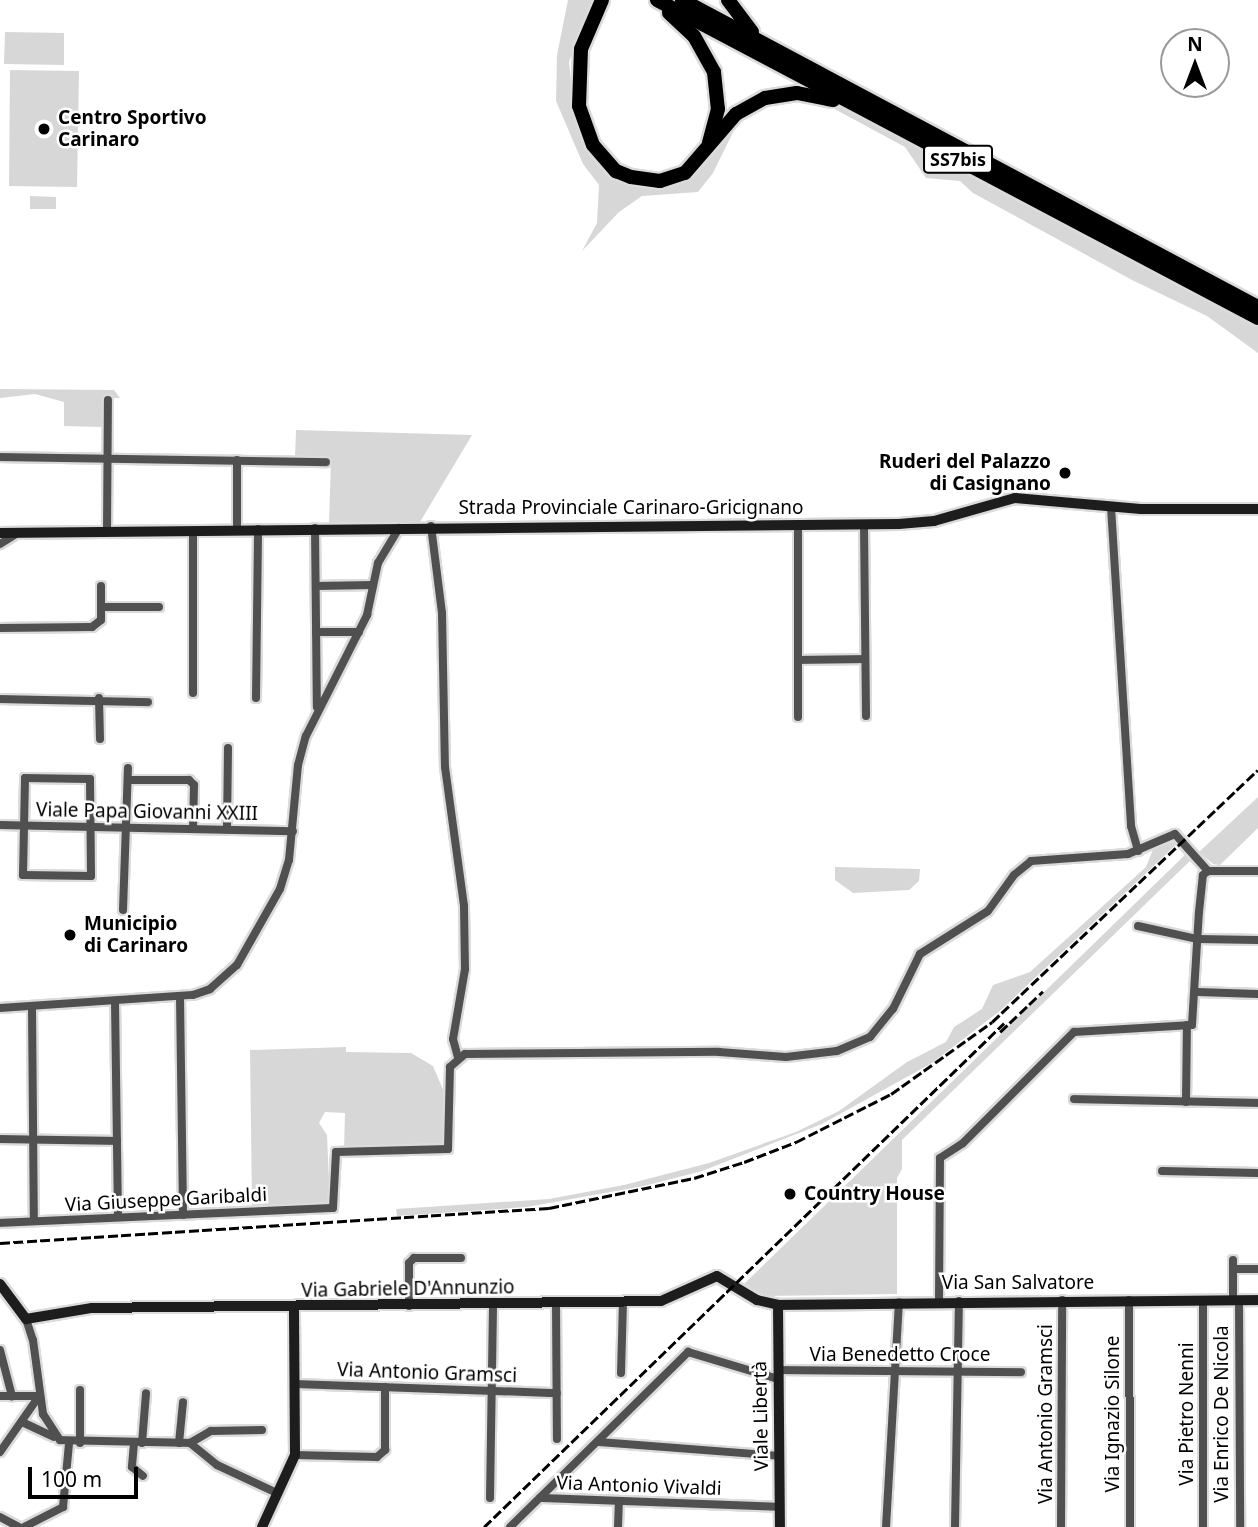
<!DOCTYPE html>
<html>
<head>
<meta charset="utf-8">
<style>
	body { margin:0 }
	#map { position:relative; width:1258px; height:1527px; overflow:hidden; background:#fff; font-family:"Noto Sans",sans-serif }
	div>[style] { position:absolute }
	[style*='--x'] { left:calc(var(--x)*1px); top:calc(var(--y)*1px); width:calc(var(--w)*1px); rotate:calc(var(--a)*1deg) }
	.green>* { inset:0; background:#d7d7d7 }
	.roads { filter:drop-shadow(2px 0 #dbdbdb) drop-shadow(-2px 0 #dbdbdb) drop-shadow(0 2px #dbdbdb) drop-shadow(0 -2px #dbdbdb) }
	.street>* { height:8px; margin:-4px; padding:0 4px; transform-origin:4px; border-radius:4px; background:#505050 }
	.secondary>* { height:10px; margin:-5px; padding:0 5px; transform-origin:5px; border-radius:5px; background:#1d1d1d }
	.highway>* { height:14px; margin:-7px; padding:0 7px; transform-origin:7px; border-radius:7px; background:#000 }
	.rail>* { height:2.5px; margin-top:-1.25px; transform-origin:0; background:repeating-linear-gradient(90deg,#000 0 10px,transparent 0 13.5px) }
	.dots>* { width:19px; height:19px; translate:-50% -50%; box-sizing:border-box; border:4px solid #fff; border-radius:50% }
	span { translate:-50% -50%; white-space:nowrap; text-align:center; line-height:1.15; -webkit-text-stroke:5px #fff; paint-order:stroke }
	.shield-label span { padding:2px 5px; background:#fff; border:2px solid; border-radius:5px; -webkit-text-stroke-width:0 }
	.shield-label { font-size:18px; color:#000; font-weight:700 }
	.poi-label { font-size:19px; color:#000; font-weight:700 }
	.left { translate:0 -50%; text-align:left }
	.right { translate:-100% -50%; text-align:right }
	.street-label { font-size:19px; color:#000 }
	.north { position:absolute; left:1160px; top:28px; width:70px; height:70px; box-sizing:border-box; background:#fff; border:2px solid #999; border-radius:50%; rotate:0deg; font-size:19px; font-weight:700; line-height:28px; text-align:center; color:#000 }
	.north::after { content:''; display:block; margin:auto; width:24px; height:32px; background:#000; clip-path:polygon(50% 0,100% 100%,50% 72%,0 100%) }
	.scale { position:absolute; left:28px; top:1467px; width:110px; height:32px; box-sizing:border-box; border:4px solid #000; border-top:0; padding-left:9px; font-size:21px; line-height:24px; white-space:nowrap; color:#000; -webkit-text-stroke:5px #fff; paint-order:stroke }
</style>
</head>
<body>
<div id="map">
	<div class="green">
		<div style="clip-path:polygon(568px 0,592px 0,569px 62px,576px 124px,590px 154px,620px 180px,648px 187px,676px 183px,702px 167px,730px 126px,754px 104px,778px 95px,817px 98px,843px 107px,1258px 327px,1258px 353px,1207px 316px,1132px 280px,973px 193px,960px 181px,926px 178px,905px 147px,816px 99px,781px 97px,762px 102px,739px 120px,713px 173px,698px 192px,642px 196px,619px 212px,582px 251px,597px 223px,599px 185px,583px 164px,556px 101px,557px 55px)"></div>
		<div style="clip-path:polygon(5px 32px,64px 33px,64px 65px,4px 64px)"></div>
		<div style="clip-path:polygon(10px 70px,79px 71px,77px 187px,9px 186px)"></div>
		<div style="clip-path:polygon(30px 196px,56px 197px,56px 209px,30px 209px)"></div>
		<div style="clip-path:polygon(0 389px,114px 390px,120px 398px,104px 398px,103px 427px,64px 426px,64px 402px,35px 394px,0 398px)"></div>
		<div style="clip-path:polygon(296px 430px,472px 435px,420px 522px,329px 523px,331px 459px,295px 457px)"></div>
		<div style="clip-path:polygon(1258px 797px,1258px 828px,1220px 865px,1213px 864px,1199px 852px)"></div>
		<div style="clip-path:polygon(1171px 839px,1179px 842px,1001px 1010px,932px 1063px,822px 1124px,702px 1171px,644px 1186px,527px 1207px,397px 1216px,396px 1209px,549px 1199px,624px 1185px,709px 1163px,796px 1132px,839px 1111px,907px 1062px,946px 1042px,954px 1027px,982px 1009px,993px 985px,1030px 972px,1146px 867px,1154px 847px)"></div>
		<div style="clip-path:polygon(1189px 851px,1194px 857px,902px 1140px,902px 1169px,897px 1178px,897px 1294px,767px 1296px,742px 1286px)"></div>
		<div style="clip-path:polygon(835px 867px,920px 869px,919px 881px,909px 890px,853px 893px,835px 880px)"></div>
		<div style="clip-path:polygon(346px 1047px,346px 1052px,411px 1053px,433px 1066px,444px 1092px,444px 1148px,344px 1149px,345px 1113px,325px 1112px,319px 1123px,327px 1135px,330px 1204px,252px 1206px,250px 1050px)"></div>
	</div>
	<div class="roads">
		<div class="street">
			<div style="--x:0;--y:457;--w:326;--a:0.9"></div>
			<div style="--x:1111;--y:507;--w:320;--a:86.4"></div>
			<div style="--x:1131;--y:826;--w:26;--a:74"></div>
			<div style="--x:864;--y:524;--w:192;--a:89.4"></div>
			<div style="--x:798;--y:525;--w:192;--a:90"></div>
			<div style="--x:431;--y:526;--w:88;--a:82.8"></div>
			<div style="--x:442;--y:613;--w:154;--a:88.9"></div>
			<div style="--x:445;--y:767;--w:140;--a:82.2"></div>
			<div style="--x:464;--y:906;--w:63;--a:89.1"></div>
			<div style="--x:465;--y:969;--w:71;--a:99.7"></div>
			<div style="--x:453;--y:1039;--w:20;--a:75"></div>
			<div style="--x:315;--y:528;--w:179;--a:89.4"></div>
			<div style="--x:237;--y:530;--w:70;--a:-90"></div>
			<div style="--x:193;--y:531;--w:162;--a:90"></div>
			<div style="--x:107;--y:532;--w:132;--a:-89.6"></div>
			<div style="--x:0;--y:544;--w:19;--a:-32"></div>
			<div style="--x:316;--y:586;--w:57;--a:-1"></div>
			<div style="--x:101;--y:607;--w:58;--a:0"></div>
			<div style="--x:0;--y:628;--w:92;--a:-0.6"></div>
			<div style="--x:92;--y:627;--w:11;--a:-38"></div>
			<div style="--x:101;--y:620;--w:34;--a:-90"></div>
			<div style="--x:316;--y:632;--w:43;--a:0"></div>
			<div style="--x:798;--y:660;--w:67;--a:-0.9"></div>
			<div style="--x:99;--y:698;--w:41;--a:88.6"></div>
			<div style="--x:256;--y:698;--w:169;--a:-89.3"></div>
			<div style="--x:0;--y:699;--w:148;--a:1.2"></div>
			<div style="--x:25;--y:778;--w:65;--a:0.9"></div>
			<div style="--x:90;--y:779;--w:97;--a:89.4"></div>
			<div style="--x:91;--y:876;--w:68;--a:-179.2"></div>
			<div style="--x:23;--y:875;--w:97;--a:-88.8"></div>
			<div style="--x:128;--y:780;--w:61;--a:0"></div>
			<div style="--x:189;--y:780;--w:7;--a:45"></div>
			<div style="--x:194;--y:785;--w:44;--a:91.3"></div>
			<div style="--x:0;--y:825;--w:293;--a:1.2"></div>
			<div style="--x:227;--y:829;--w:81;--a:-89.3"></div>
			<div style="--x:123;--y:910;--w:142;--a:-88"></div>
			<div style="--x:1138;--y:926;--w:60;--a:12.4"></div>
			<div style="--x:1197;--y:939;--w:61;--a:0.9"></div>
			<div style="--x:1197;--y:992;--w:61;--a:1.9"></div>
			<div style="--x:180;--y:997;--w:218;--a:89.2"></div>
			<div style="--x:115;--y:1002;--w:215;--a:89.2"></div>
			<div style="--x:32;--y:1007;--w:214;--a:89.5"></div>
			<div style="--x:0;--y:1008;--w:193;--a:-3.9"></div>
			<div style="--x:193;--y:995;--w:18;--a:-19"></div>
			<div style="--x:210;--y:989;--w:36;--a:-42"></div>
			<div style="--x:237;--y:965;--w:87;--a:-60.5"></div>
			<div style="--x:280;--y:889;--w:30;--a:-73"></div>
			<div style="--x:289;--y:860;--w:95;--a:-84.6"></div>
			<div style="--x:298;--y:765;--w:30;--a:-75"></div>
			<div style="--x:306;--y:736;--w:136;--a:-63.2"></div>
			<div style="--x:367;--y:615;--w:53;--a:-78.1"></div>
			<div style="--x:378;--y:563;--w:41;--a:-59"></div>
			<div style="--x:1074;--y:1099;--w:184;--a:1.2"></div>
			<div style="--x:1186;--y:1102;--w:77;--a:-89.3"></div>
			<div style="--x:0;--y:1139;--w:117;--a:1"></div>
			<div style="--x:1162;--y:1171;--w:96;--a:1.2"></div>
			<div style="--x:0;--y:1223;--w:333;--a:-2.6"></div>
			<div style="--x:333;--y:1208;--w:56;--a:-86.9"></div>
			<div style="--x:336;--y:1152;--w:112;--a:-1.5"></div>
			<div style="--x:448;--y:1149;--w:82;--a:-88.6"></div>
			<div style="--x:450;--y:1067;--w:20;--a:-41"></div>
			<div style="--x:465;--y:1054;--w:254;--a:-0.5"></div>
			<div style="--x:719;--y:1052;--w:67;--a:4.3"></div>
			<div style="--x:786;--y:1057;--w:51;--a:-6.7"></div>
			<div style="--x:837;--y:1051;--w:36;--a:-23"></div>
			<div style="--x:870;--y:1037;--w:36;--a:-51"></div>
			<div style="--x:893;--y:1009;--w:61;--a:-63.9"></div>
			<div style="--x:920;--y:954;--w:80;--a:-32.3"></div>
			<div style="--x:988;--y:911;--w:44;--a:-54.2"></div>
			<div style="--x:1014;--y:875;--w:22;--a:-39"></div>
			<div style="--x:1031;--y:861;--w:97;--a:-4.1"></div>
			<div style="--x:1128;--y:854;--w:51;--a:-23.1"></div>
			<div style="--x:1175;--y:834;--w:50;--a:48.3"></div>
			<div style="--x:1208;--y:871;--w:50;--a:0"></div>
			<div style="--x:1233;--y:1269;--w:25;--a:0"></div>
			<div style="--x:1129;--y:1300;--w:227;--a:89.7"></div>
			<div style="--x:1203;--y:1300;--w:227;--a:90"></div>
			<div style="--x:1233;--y:1300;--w:40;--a:-90"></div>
			<div style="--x:1239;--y:1300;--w:227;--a:89.7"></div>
			<div style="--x:939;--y:1301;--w:143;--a:-89.6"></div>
			<div style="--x:940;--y:1158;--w:27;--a:-33"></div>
			<div style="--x:963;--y:1143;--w:157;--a:-45"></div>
			<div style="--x:1074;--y:1032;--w:118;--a:-3.4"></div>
			<div style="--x:1192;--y:1025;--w:113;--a:-86.5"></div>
			<div style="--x:1199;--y:912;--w:37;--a:-84"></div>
			<div style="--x:1203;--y:875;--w:6;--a:-39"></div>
			<div style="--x:556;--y:1305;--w:134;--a:89.6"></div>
			<div style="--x:409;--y:1306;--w:43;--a:-90"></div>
			<div style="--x:409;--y:1263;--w:7;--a:-45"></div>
			<div style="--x:414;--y:1258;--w:47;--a:0"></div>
			<div style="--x:26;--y:1319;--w:22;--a:72"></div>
			<div style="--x:33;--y:1340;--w:75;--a:82.3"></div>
			<div style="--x:43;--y:1414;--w:31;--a:57"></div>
			<div style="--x:60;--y:1440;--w:130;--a:1.3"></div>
			<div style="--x:0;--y:1350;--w:48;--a:75.4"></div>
			<div style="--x:778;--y:1370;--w:243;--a:0.5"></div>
			<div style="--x:621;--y:1373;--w:71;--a:-88.4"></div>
			<div style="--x:295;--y:1384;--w:262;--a:2"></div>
			<div style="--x:80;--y:1390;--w:53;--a:90"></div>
			<div style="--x:0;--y:1396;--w:39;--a:0"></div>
			<div style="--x:22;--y:1422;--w:35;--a:25"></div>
			<div style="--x:599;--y:1442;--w:181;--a:4.4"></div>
			<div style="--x:134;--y:1443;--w:24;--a:95"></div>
			<div style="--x:132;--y:1467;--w:14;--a:39"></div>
			<div style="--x:142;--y:1443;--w:50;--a:-85.4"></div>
			<div style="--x:179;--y:1443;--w:41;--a:-84.4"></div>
			<div style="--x:190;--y:1443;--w:35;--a:39"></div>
			<div style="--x:217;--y:1465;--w:64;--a:25"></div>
			<div style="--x:190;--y:1443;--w:24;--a:-30"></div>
			<div style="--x:211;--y:1431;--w:51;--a:-1.1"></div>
			<div style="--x:0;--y:1452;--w:68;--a:-55.1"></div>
			<div style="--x:295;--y:1455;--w:82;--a:1.4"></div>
			<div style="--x:377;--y:1457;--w:11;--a:-41"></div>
			<div style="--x:385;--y:1450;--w:63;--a:-90"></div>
			<div style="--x:490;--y:1498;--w:192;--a:-89.1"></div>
			<div style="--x:540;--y:1498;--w:240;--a:2.1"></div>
			<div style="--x:0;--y:1517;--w:21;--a:28"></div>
			<div style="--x:24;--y:1527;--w:44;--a:-27.1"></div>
			<div style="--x:63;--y:1507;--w:64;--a:-84.6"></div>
			<div style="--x:510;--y:1527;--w:250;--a:-44.5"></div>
			<div style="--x:688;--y:1352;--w:94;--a:16.7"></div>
			<div style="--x:618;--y:1527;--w:25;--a:-88"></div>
			<div style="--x:886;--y:1527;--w:225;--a:-86.7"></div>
			<div style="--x:955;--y:1527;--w:226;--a:-89"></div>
			<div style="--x:1061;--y:1527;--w:227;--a:-89.7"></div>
		</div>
		<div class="secondary">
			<div style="--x:0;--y:533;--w:899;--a:-0.57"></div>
			<div style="--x:899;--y:524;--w:35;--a:-5"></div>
			<div style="--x:934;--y:521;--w:84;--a:-15.9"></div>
			<div style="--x:1015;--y:498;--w:126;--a:5"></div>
			<div style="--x:1141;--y:509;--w:117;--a:0"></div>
			<div style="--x:0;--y:1284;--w:44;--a:53.4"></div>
			<div style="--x:26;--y:1319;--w:67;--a:-9.5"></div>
			<div style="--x:92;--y:1308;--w:569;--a:-0.7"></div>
			<div style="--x:661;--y:1301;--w:61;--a:-24.1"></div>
			<div style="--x:717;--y:1276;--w:47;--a:31"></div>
			<div style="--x:757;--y:1300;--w:22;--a:13"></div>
			<div style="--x:778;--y:1305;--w:480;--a:-0.6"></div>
			<div style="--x:778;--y:1305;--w:222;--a:89.5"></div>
			<div style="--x:262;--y:1527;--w:79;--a:-65.4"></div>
			<div style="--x:295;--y:1455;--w:148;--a:-90.4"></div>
		</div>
		<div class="highway">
			<div style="--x:602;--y:0;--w:53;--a:113.2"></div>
			<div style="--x:581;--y:49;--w:57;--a:92"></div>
			<div style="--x:579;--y:106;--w:41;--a:70.3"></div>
			<div style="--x:593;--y:145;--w:35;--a:49"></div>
			<div style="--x:616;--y:171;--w:16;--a:22"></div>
			<div style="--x:631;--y:177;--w:29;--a:8"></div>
			<div style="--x:660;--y:181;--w:26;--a:-18"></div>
			<div style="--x:685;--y:173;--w:78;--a:-49.2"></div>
			<div style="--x:736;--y:114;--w:33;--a:-29"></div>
			<div style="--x:765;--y:98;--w:32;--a:-9"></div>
			<div style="--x:797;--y:93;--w:37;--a:11"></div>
			<div style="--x:657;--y:0;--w:680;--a:27.88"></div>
			<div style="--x:682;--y:0;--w:653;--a:28.06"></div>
			<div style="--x:728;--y:0;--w:40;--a:53"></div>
			<div style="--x:669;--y:13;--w:34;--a:43"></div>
			<div style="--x:694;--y:36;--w:41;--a:60.9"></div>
			<div style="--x:714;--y:72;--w:37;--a:84"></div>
			<div style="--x:718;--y:109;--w:35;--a:105"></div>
		</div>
	</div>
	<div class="rail">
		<div style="--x:1000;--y:1032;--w:59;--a:-43.6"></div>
		<div style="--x:0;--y:1243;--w:550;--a:-3.65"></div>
		<div style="--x:549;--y:1208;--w:148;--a:-11.7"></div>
		<div style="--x:694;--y:1178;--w:52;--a:-17.7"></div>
		<div style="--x:744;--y:1162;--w:56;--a:-21"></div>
		<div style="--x:796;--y:1142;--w:106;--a:-26.8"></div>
		<div style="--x:891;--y:1094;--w:124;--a:-35.5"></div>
		<div style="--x:992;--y:1022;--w:366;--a:-43.5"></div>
		<div style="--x:484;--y:1527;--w:724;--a:-44.1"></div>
	</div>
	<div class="dots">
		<div style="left:44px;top:129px;background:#000"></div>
		<div style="left:1065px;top:473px;background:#000"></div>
		<div style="left:70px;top:935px;background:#000"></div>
		<div style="left:790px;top:1194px;background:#000"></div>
	</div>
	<div class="shield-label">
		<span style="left:958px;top:159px">SS7bis</span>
	</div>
	<div class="poi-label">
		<span class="left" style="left:58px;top:129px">Centro Sportivo<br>Carinaro</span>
		<span class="right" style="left:1051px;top:473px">Ruderi del Palazzo<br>di Casignano</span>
		<span class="left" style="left:84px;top:935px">Municipio<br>di Carinaro</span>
		<span class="left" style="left:804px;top:1194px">Country House</span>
	</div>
	<div class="street-label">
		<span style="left:631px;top:508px">Strada Provinciale Carinaro-Gricignano</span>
		<span style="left:147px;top:812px;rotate:1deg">Viale Papa Giovanni XXIII</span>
		<span style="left:166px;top:1200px;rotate:-3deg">Via Giuseppe Garibaldi</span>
		<span style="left:1018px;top:1283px">Via San Salvatore</span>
		<span style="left:408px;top:1289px;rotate:-1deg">Via Gabriele D'Annunzio</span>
		<span style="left:900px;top:1355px">Via Benedetto Croce</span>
		<span style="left:427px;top:1373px;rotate:2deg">Via Antonio Gramsci</span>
		<span style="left:1046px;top:1414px;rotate:-90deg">Via Antonio Gramsci</span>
		<span style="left:1113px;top:1414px;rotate:-90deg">Via Ignazio Silone</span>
		<span style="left:1187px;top:1414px;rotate:-90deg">Via Pietro Nenni</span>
		<span style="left:1222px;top:1414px;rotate:-90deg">Via Enrico De Nicola</span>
		<span style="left:761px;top:1416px;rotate:-91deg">Viale Libertà</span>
		<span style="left:639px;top:1486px;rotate:2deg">Via Antonio Vivaldi</span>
	</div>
	<div class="north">N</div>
	<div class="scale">100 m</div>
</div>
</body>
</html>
